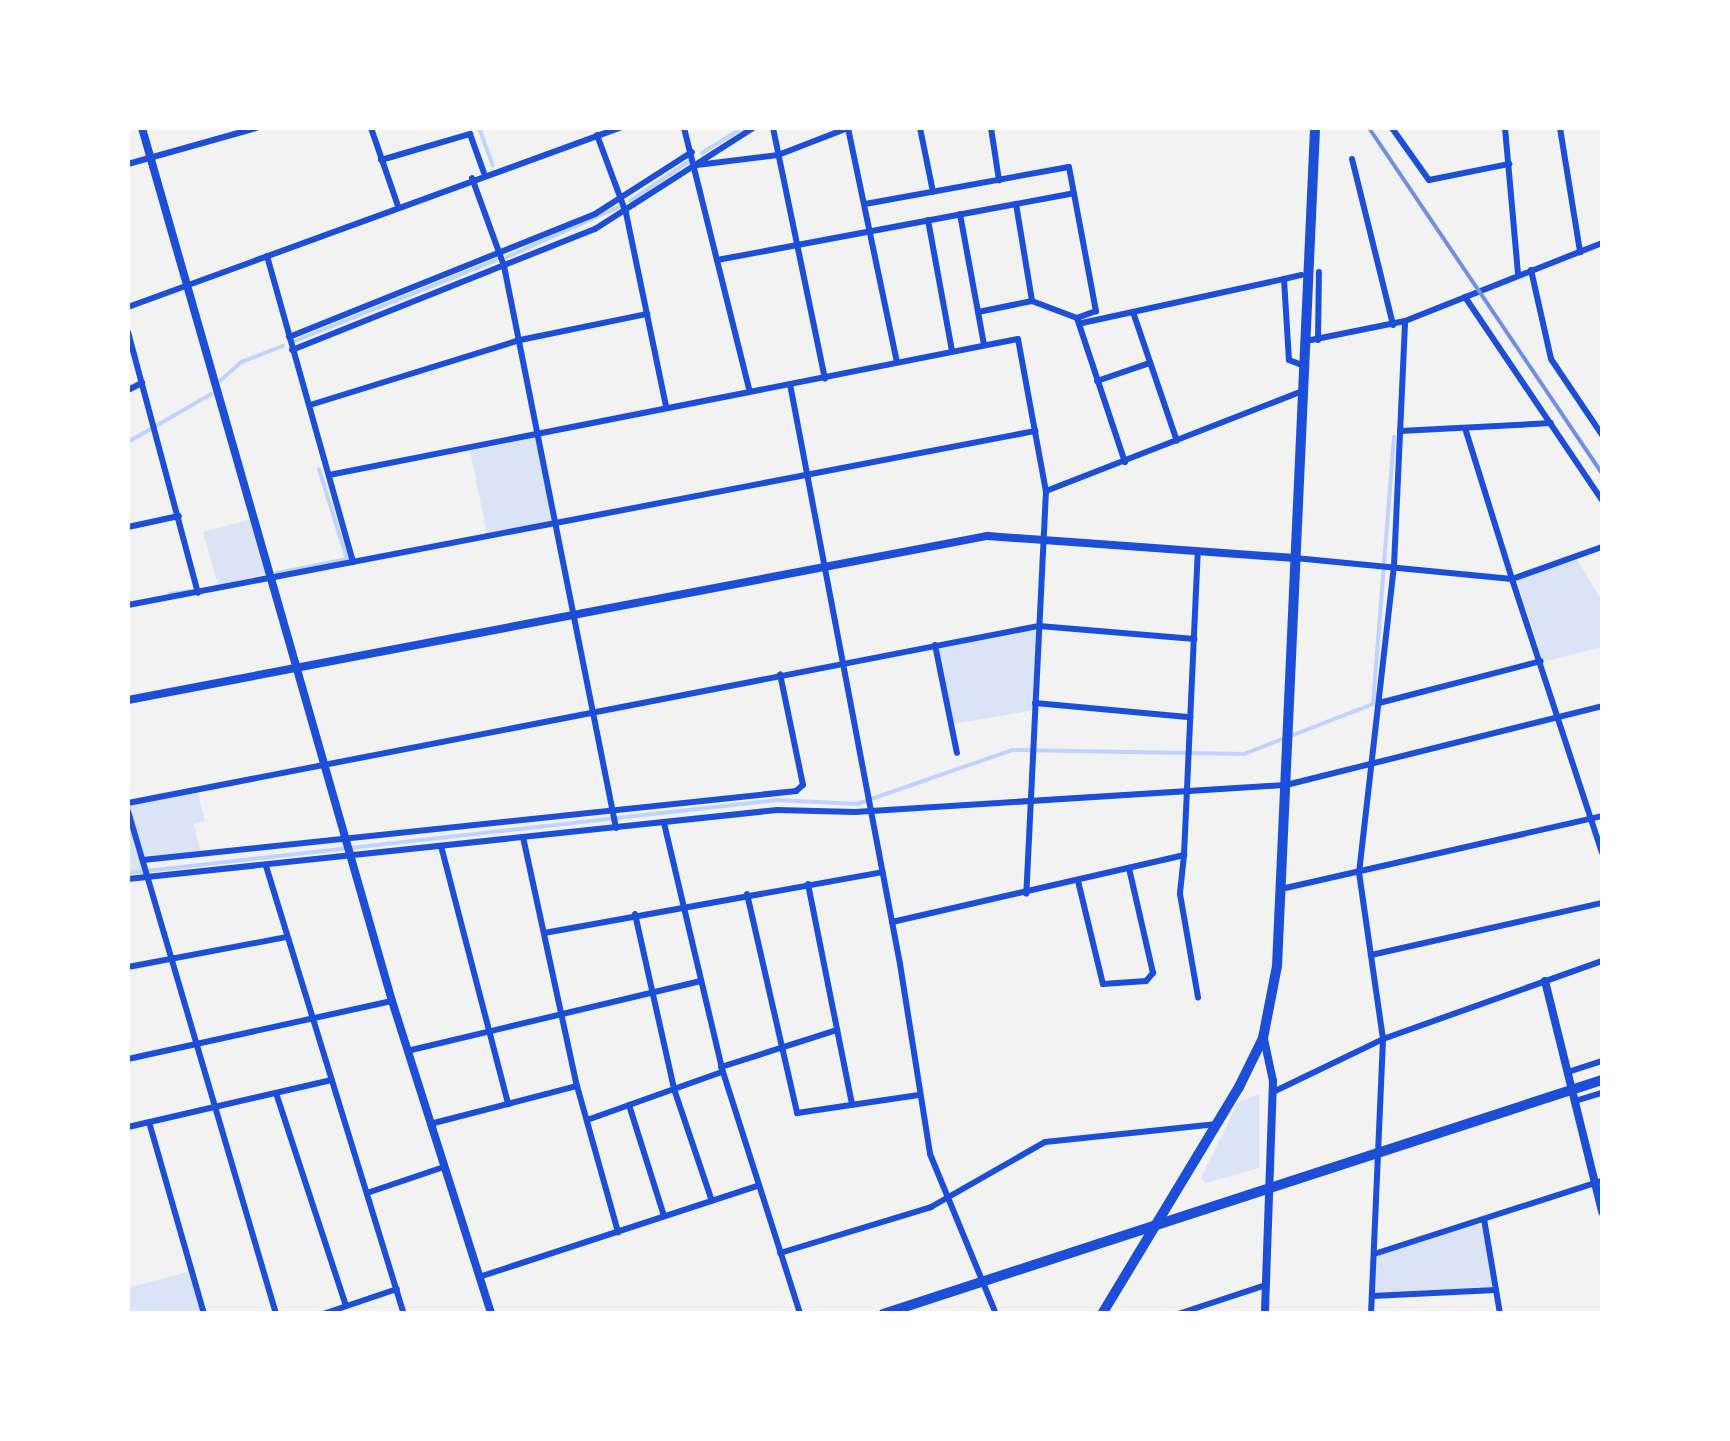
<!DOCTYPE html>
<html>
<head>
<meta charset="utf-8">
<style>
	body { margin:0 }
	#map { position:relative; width:1730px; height:1441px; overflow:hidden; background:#f2f2f2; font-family:Figtree,sans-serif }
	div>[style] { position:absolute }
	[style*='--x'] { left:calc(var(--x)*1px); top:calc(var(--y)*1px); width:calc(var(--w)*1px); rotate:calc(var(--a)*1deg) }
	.green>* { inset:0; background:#dbe4f7 }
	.stream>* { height:4px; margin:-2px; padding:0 2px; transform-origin:2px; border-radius:2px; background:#bfd3fe }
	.minor>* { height:6px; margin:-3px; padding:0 3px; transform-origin:3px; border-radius:3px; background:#1d4ed8 }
	.tertiary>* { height:8px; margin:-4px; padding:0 4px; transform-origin:4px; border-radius:4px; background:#1d4ed8 }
	.primary>* { height:10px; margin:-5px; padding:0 5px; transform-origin:5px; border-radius:5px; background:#1d4ed8 }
	.trunk>* { height:10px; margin:-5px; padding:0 5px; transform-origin:5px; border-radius:5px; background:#1d4ed8 }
	.rail>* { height:4px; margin:-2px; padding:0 2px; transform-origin:2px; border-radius:2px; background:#7290e2 }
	span { translate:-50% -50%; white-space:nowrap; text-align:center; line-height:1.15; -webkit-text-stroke:10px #fff; paint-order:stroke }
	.frame { position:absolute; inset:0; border:130px solid #fff; pointer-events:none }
</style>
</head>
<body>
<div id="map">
	<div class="green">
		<div style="clip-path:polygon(538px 437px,554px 520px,487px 534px,470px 451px)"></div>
		<div style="clip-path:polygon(252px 519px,268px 574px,218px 585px,203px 532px)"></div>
		<div style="clip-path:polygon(1576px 558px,1602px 601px,1602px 647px,1543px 662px,1517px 580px)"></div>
		<div style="clip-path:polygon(1038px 628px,1034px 710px,954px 724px,937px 647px)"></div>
		<div style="clip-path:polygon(197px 790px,205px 821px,194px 824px,201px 854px,144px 860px,146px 871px,128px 872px,128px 803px)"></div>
		<div style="clip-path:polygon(1259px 1094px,1259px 1168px,1206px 1183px,1201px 1178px,1238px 1102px)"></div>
		<div style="clip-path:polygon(1477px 1224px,1484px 1228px,1493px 1288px,1375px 1294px,1376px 1256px)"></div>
		<div style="clip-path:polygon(191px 1271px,203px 1314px,128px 1314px,128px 1288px)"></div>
	</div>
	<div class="stream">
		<div style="--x:479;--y:128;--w:40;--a:69.8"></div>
		<div style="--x:702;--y:153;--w:47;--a:-32"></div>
		<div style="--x:630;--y:201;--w:70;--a:-33.9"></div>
		<div style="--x:507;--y:257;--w:123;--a:-24.1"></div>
		<div style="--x:295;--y:341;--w:217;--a:-21.9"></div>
		<div style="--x:220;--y:381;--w:28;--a:-42"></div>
		<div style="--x:241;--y:362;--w:45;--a:-20.9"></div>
		<div style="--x:128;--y:442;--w:96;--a:-30"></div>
		<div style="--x:277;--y:573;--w:71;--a:-11.3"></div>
		<div style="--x:347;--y:559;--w:94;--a:-107.3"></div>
		<div style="--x:170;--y:594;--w:20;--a:-9"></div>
		<div style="--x:128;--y:873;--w:653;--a:-6.42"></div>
		<div style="--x:777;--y:800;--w:80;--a:2.9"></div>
		<div style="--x:857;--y:804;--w:164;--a:-19.2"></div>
		<div style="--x:1012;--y:750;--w:232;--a:1"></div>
		<div style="--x:1244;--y:754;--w:138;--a:-21.2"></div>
		<div style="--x:1373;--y:704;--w:268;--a:-85.5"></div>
	</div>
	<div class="minor">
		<div style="--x:371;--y:128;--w:83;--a:70.9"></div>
		<div style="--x:684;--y:128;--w:268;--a:76"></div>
		<div style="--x:773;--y:128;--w:256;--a:78.3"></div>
		<div style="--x:848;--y:128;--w:239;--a:78.2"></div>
		<div style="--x:920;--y:128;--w:65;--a:78.5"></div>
		<div style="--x:991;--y:128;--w:53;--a:81.3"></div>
		<div style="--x:1392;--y:128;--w:64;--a:54.6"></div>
		<div style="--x:1429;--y:180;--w:82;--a:-11.3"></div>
		<div style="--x:1505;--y:128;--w:147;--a:84.9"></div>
		<div style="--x:1560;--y:128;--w:126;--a:80.8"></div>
		<div style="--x:597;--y:135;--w:83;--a:69.6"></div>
		<div style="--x:626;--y:213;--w:197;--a:78.3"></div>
		<div style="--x:1352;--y:159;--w:171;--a:76.1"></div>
		<div style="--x:381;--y:160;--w:93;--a:-16.3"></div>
		<div style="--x:470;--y:134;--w:41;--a:70.3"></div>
		<div style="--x:128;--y:164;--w:133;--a:-15.7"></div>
		<div style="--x:697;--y:165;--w:82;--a:-7"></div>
		<div style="--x:778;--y:155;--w:75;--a:-21.1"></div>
		<div style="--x:472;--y:178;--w:94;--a:70"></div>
		<div style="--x:504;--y:266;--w:573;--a:78.73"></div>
		<div style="--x:865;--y:204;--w:207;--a:-10.3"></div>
		<div style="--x:1069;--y:167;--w:147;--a:79.4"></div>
		<div style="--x:1096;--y:311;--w:20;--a:160"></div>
		<div style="--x:1016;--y:204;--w:98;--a:80.6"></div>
		<div style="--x:960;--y:214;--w:133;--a:79.6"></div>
		<div style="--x:928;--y:220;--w:133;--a:79.6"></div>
		<div style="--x:267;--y:256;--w:318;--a:74.3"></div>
		<div style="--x:717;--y:260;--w:363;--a:-10.6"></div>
		<div style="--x:1531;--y:270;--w:91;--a:77.3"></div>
		<div style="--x:1551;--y:359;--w:92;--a:56.1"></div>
		<div style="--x:1284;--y:279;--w:18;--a:-13"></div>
		<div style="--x:1465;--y:297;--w:245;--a:56"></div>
		<div style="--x:128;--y:307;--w:523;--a:-20.03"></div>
		<div style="--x:978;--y:312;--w:55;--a:-11.5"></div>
		<div style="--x:1032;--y:301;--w:48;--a:20.7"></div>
		<div style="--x:1077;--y:318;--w:152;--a:71.6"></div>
		<div style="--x:1133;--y:312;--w:136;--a:71.2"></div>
		<div style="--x:1082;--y:323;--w:207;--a:-12.3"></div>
		<div style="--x:1284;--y:279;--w:81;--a:86.5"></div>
		<div style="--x:1289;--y:360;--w:17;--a:21"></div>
		<div style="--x:128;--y:332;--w:270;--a:75"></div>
		<div style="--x:289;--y:337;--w:330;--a:-21.9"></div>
		<div style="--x:595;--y:214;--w:115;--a:-32.6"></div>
		<div style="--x:1318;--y:340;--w:68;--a:-89.2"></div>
		<div style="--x:1306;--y:341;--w:101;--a:-11.4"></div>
		<div style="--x:1405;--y:321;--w:212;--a:-21.6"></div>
		<div style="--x:292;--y:350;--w:326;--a:-21.8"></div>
		<div style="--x:595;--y:229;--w:188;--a:-32.6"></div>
		<div style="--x:1097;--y:381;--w:56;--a:-18.8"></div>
		<div style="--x:790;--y:384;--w:590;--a:79.26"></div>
		<div style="--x:900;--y:964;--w:192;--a:81"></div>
		<div style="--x:930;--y:1154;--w:173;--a:67.6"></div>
		<div style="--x:128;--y:390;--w:16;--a:-27"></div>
		<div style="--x:310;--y:405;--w:220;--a:-17.2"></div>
		<div style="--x:520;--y:340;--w:130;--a:-11.6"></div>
		<div style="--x:1465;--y:428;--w:158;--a:72.7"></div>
		<div style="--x:1512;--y:579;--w:96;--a:-19.6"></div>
		<div style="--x:1400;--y:431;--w:151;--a:-3"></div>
		<div style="--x:329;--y:475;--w:702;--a:-11.17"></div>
		<div style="--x:1018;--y:339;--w:155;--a:79.6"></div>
		<div style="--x:1046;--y:491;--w:403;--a:92.8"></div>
		<div style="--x:1046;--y:491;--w:276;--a:-21.3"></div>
		<div style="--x:128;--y:527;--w:52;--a:-12.2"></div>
		<div style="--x:1295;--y:558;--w:218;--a:5.5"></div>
		<div style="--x:1512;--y:579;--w:288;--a:71.8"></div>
		<div style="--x:128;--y:605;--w:924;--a:-10.86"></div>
		<div style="--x:935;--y:645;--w:110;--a:78.5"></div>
		<div style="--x:1035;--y:703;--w:156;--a:5.2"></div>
		<div style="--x:1379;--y:703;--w:167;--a:-14.5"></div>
		<div style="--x:128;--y:803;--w:928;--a:-11"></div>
		<div style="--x:1039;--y:626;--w:156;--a:4.8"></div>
		<div style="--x:128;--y:811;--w:524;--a:73.6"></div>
		<div style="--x:664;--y:823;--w:256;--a:76.7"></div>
		<div style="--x:723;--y:1072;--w:254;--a:72.3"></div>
		<div style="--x:523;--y:837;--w:255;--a:77.8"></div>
		<div style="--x:577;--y:1086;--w:152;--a:74.3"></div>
		<div style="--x:441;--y:846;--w:267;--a:75.4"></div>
		<div style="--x:1184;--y:855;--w:39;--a:96"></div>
		<div style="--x:1180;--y:894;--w:105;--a:80.1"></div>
		<div style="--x:143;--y:860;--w:657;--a:-6.03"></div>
		<div style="--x:796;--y:791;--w:9;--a:-41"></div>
		<div style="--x:803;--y:785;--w:113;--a:-101.7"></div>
		<div style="--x:266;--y:866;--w:469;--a:72.9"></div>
		<div style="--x:128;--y:879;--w:653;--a:-6.07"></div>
		<div style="--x:777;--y:810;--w:78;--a:1.5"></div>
		<div style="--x:855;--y:812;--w:432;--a:-3.6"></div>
		<div style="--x:1286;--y:785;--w:326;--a:-14"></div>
		<div style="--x:1078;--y:881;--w:106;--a:76.4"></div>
		<div style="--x:1103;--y:984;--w:43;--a:-4"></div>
		<div style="--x:1146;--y:981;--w:11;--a:-49"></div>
		<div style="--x:1153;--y:973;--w:108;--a:-102.9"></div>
		<div style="--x:808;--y:884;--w:225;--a:78.7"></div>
		<div style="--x:1281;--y:889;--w:329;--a:-12.8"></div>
		<div style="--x:747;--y:894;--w:225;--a:77.1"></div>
		<div style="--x:797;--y:1113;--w:123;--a:-8.4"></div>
		<div style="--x:635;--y:914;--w:179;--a:77.4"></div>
		<div style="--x:674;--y:1089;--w:118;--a:71.3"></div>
		<div style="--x:892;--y:922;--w:300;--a:-12.9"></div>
		<div style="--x:1184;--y:855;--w:304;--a:-87.4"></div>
		<div style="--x:544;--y:933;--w:344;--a:-10.2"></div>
		<div style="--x:1371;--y:955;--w:237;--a:-12.7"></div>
		<div style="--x:128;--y:967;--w:162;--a:-10.7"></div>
		<div style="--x:407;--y:1051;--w:302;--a:-13.4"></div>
		<div style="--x:128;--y:1059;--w:270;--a:-12.4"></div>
		<div style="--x:721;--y:1067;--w:122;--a:-17.7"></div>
		<div style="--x:1568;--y:1072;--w:36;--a:-18"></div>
		<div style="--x:1273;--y:1092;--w:122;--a:-25.7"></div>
		<div style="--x:1383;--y:1039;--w:232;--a:-19.6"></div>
		<div style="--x:276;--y:1093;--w:224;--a:71.8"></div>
		<div style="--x:1575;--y:1101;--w:28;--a:-17"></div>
		<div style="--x:629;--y:1105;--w:116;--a:72.5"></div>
		<div style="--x:587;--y:1120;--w:143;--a:-19.6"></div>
		<div style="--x:149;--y:1122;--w:200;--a:74"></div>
		<div style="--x:430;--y:1124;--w:152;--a:-14.5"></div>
		<div style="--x:128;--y:1127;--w:209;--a:-13"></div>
		<div style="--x:367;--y:1193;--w:81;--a:-18.7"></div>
		<div style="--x:1484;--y:1219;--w:96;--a:80.4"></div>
		<div style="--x:780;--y:1253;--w:158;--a:-16.9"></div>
		<div style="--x:931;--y:1207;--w:131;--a:-29.7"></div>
		<div style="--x:1045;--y:1142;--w:173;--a:-6"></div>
		<div style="--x:1374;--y:1254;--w:239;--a:-17.8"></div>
		<div style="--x:479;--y:1277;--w:293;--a:-18.1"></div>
		<div style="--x:1372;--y:1296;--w:124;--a:-2.8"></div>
		<div style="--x:323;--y:1314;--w:78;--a:-18.7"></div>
		<div style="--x:1178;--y:1314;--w:93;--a:-18.2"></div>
		<div style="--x:1371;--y:1314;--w:275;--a:-87.5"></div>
		<div style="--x:1383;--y:1039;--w:168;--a:-98.2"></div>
		<div style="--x:1359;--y:873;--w:309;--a:-83.5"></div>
		<div style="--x:1394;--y:566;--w:245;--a:-87.4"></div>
	</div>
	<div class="tertiary">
		<div style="--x:142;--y:128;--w:908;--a:74.02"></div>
		<div style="--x:392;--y:1001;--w:328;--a:72.4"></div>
		<div style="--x:128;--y:700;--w:875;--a:-10.81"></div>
		<div style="--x:987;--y:536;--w:309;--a:4.1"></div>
		<div style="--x:1545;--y:981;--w:238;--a:76.1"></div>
		<div style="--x:1264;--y:1039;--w:43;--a:77.9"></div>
		<div style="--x:1273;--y:1081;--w:233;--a:92"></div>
	</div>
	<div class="primary">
		<div style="--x:1102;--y:1314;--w:265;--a:-58.9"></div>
		<div style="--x:1239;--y:1087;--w:55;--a:-63.9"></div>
		<div style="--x:1263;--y:1038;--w:73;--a:-79"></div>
		<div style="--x:1277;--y:966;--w:839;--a:-87.4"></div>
	</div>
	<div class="trunk">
		<div style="--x:883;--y:1314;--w:756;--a:-18.03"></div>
	</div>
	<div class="rail">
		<div style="--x:1369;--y:128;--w:417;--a:56"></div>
	</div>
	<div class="frame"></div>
</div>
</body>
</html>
